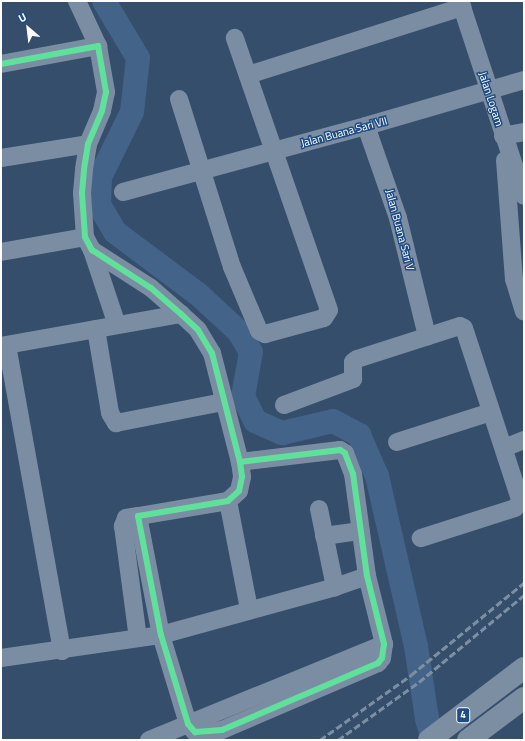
<!DOCTYPE html>
<html>
<head>
<meta charset="utf-8">
<style>
	body { margin:0 }
	#map { position:relative; width:525px; height:741px; overflow:hidden; background:#354e6c; font-family:"Titillium Web",sans-serif }
	div>[style] { position:absolute }
	[style*='--x'] { left:calc(var(--x)*1px); top:calc(var(--y)*1px); width:calc(var(--w)*1px); rotate:calc(var(--a)*1deg) }
	.river>* { height:24px; margin:-12px; padding:0 12px; transform-origin:12px; border-radius:12px; background:#436389 }
	.minor>* { height:18px; margin:-9px; padding:0 9px; transform-origin:9px; border-radius:9px; background:#7b8da2 }
	.highway>* { height:22px; margin:-11px; padding:0 11px; transform-origin:11px; border-radius:11px; background:#7c8ea2 }
	.rail>* { height:3px; margin-top:-1.5px; transform-origin:0; background:repeating-linear-gradient(90deg,#7c8ea2 0 7px,transparent 0 10px) }
	.cycleway>* { height:6px; margin:-3px; padding:0 3px; transform-origin:3px; border-radius:3px; background:#60e19b }
	span { translate:-50% -50%; white-space:nowrap; text-align:center; line-height:1.15; -webkit-text-stroke:3px #1f4c82; paint-order:stroke }
	.shield-label span { padding:1px 3px; background:#1f4c82; border:1px solid; border-radius:3px; -webkit-text-stroke-width:0 }
	.shield-label { font-size:10px; color:#fff; font-weight:700 }
	.street-label { font-size:11px; color:#fff }
	.frame { position:absolute; inset:0; border:2px solid #fff; pointer-events:none }
	.north { position:absolute; left:8px; top:8px; width:40px; height:40px; -webkit-text-stroke:3px #1f4c82; paint-order:stroke; rotate:332deg; font-size:11px; font-weight:700; line-height:16px; text-align:center; color:#fff }
	.north::after { content:''; display:block; margin:auto; width:14px; height:18px; background:#fff; clip-path:polygon(50% 0,100% 100%,50% 72%,0 100%) }
</style>
</head>
<body>
<div id="map">
	<div class="river">
		<div style="--x:104;--y:1;--w:66;--a:59.2"></div>
		<div style="--x:138;--y:58;--w:54;--a:96.3"></div>
		<div style="--x:132;--y:112;--w:72;--a:116.2"></div>
		<div style="--x:100;--y:177;--w:28;--a:92"></div>
		<div style="--x:99;--y:205;--w:31;--a:59"></div>
		<div style="--x:115;--y:232;--w:104;--a:36.8"></div>
		<div style="--x:198;--y:294;--w:56;--a:42.8"></div>
		<div style="--x:239;--y:332;--w:23;--a:59"></div>
		<div style="--x:251;--y:352;--w:45;--a:100.3"></div>
		<div style="--x:243;--y:396;--w:28;--a:64"></div>
		<div style="--x:255;--y:421;--w:30;--a:24"></div>
		<div style="--x:282;--y:433;--w:52;--a:-13.2"></div>
		<div style="--x:333;--y:421;--w:30;--a:28"></div>
		<div style="--x:359;--y:435;--w:45;--a:66.3"></div>
		<div style="--x:377;--y:476;--w:174;--a:77.1"></div>
		<div style="--x:416;--y:646;--w:74;--a:81.4"></div>
		<div style="--x:427;--y:719;--w:22;--a:74"></div>
	</div>
	<div class="minor">
		<div style="--x:77;--y:1;--w:50;--a:65"></div>
		<div style="--x:460;--y:1;--w:205;--a:71.8"></div>
		<div style="--x:1;--y:64;--w:99;--a:-10.5"></div>
		<div style="--x:98;--y:46;--w:47;--a:80.1"></div>
		<div style="--x:106;--y:92;--w:19;--a:102"></div>
		<div style="--x:102;--y:111;--w:36;--a:113"></div>
		<div style="--x:88;--y:144;--w:26;--a:99"></div>
		<div style="--x:84;--y:170;--w:23;--a:95"></div>
		<div style="--x:82;--y:193;--w:44;--a:86.1"></div>
		<div style="--x:85;--y:237;--w:15;--a:62"></div>
		<div style="--x:92;--y:250;--w:70;--a:32.8"></div>
		<div style="--x:151;--y:288;--w:40;--a:41"></div>
		<div style="--x:181;--y:314;--w:23;--a:43"></div>
		<div style="--x:198;--y:330;--w:27;--a:59"></div>
		<div style="--x:212;--y:353;--w:113;--a:75.6"></div>
		<div style="--x:240;--y:462;--w:15;--a:82"></div>
		<div style="--x:242;--y:477;--w:14;--a:102"></div>
		<div style="--x:239;--y:491;--w:15;--a:138"></div>
		<div style="--x:228;--y:501;--w:91;--a:170.5"></div>
		<div style="--x:138;--y:516;--w:121;--a:79.1"></div>
		<div style="--x:161;--y:635;--w:93;--a:73.1"></div>
		<div style="--x:188;--y:724;--w:11;--a:49"></div>
		<div style="--x:195;--y:732;--w:27;--a:-4"></div>
		<div style="--x:222;--y:730;--w:170;--a:-23.2"></div>
		<div style="--x:378;--y:663;--w:6;--a:-51"></div>
		<div style="--x:382;--y:658;--w:14;--a:-82"></div>
		<div style="--x:384;--y:644;--w:70;--a:-104"></div>
		<div style="--x:367;--y:576;--w:103;--a:-97.8"></div>
		<div style="--x:353;--y:474;--w:22;--a:-111"></div>
		<div style="--x:345;--y:453;--w:6;--a:-149"></div>
		<div style="--x:340;--y:450;--w:101;--a:173.2"></div>
		<div style="--x:248;--y:75;--w:225;--a:-17.6"></div>
		<div style="--x:179;--y:99;--w:176;--a:72.5"></div>
		<div style="--x:232;--y:267;--w:69;--a:67.1"></div>
		<div style="--x:259;--y:331;--w:7;--a:27"></div>
		<div style="--x:265;--y:334;--w:61;--a:-15.2"></div>
		<div style="--x:324;--y:318;--w:9;--a:-58"></div>
		<div style="--x:329;--y:310;--w:288;--a:-109.1"></div>
		<div style="--x:366;--y:126;--w:97;--a:70.8"></div>
		<div style="--x:398;--y:218;--w:122;--a:76.2"></div>
		<div style="--x:503;--y:136;--w:21;--a:-11"></div>
		<div style="--x:1;--y:158;--w:88;--a:-9.1"></div>
		<div style="--x:505;--y:160;--w:119;--a:85.7"></div>
		<div style="--x:514;--y:279;--w:34;--a:73"></div>
		<div style="--x:123;--y:192;--w:252;--a:-15.2"></div>
		<div style="--x:366;--y:126;--w:165;--a:-16.2"></div>
		<div style="--x:92;--y:250;--w:79;--a:71.6"></div>
		<div style="--x:1;--y:252;--w:85;--a:-10.1"></div>
		<div style="--x:96;--y:329;--w:85;--a:80.5"></div>
		<div style="--x:110;--y:413;--w:12;--a:59"></div>
		<div style="--x:116;--y:423;--w:109;--a:-11.1"></div>
		<div style="--x:7;--y:345;--w:311;--a:79.8"></div>
		<div style="--x:1;--y:346;--w:183;--a:-10.1"></div>
		<div style="--x:284;--y:405;--w:74;--a:-20.6"></div>
		<div style="--x:353;--y:379;--w:17;--a:-90"></div>
		<div style="--x:353;--y:362;--w:5;--a:-37"></div>
		<div style="--x:357;--y:359;--w:108;--a:-17.8"></div>
		<div style="--x:460;--y:326;--w:4;--a:27"></div>
		<div style="--x:464;--y:328;--w:183;--a:71.9"></div>
		<div style="--x:521;--y:502;--w:8;--a:135"></div>
		<div style="--x:515;--y:508;--w:99;--a:162.3"></div>
		<div style="--x:397;--y:442;--w:99;--a:-17.7"></div>
		<div style="--x:504;--y:448;--w:22;--a:-22"></div>
		<div style="--x:228;--y:501;--w:110;--a:79"></div>
		<div style="--x:319;--y:509;--w:80;--a:78.4"></div>
		<div style="--x:138;--y:516;--w:12;--a:171"></div>
		<div style="--x:126;--y:518;--w:9;--a:111"></div>
		<div style="--x:123;--y:526;--w:113;--a:82.4"></div>
		<div style="--x:324;--y:536;--w:37;--a:-8"></div>
		<div style="--x:1;--y:658;--w:162;--a:-8.2"></div>
		<div style="--x:161;--y:635;--w:180;--a:-15.4"></div>
		<div style="--x:335;--y:587;--w:34;--a:-19"></div>
		<div style="--x:149;--y:740;--w:254;--a:-22.2"></div>
	</div>
	<div class="highway">
		<div style="--x:429;--y:740;--w:119;--a:-37.2"></div>
		<div style="--x:468;--y:740;--w:70;--a:-36.9"></div>
	</div>
	<div class="rail">
		<div style="--x:320;--y:740;--w:112;--a:-35.5"></div>
		<div style="--x:411;--y:675;--w:146;--a:-39.2"></div>
		<div style="--x:338;--y:740;--w:100;--a:-35.6"></div>
		<div style="--x:419;--y:682;--w:136;--a:-39.6"></div>
	</div>
	<div class="cycleway">
		<div style="--x:1;--y:64;--w:99;--a:-10.5"></div>
		<div style="--x:98;--y:46;--w:47;--a:80.1"></div>
		<div style="--x:106;--y:92;--w:19;--a:102"></div>
		<div style="--x:102;--y:111;--w:36;--a:113"></div>
		<div style="--x:88;--y:144;--w:26;--a:99"></div>
		<div style="--x:84;--y:170;--w:23;--a:95"></div>
		<div style="--x:82;--y:193;--w:44;--a:86.1"></div>
		<div style="--x:85;--y:237;--w:15;--a:62"></div>
		<div style="--x:92;--y:250;--w:70;--a:32.8"></div>
		<div style="--x:151;--y:288;--w:40;--a:41"></div>
		<div style="--x:181;--y:314;--w:23;--a:43"></div>
		<div style="--x:198;--y:330;--w:27;--a:59"></div>
		<div style="--x:212;--y:353;--w:113;--a:75.6"></div>
		<div style="--x:240;--y:462;--w:15;--a:82"></div>
		<div style="--x:242;--y:477;--w:14;--a:102"></div>
		<div style="--x:239;--y:491;--w:15;--a:138"></div>
		<div style="--x:228;--y:501;--w:91;--a:170.5"></div>
		<div style="--x:138;--y:516;--w:121;--a:79.1"></div>
		<div style="--x:161;--y:635;--w:93;--a:73.1"></div>
		<div style="--x:188;--y:724;--w:11;--a:49"></div>
		<div style="--x:195;--y:732;--w:27;--a:-4"></div>
		<div style="--x:222;--y:730;--w:170;--a:-23.2"></div>
		<div style="--x:378;--y:663;--w:6;--a:-51"></div>
		<div style="--x:382;--y:658;--w:14;--a:-82"></div>
		<div style="--x:384;--y:644;--w:70;--a:-104"></div>
		<div style="--x:367;--y:576;--w:103;--a:-97.8"></div>
		<div style="--x:353;--y:474;--w:22;--a:-111"></div>
		<div style="--x:345;--y:453;--w:6;--a:-149"></div>
		<div style="--x:340;--y:450;--w:101;--a:173.2"></div>
	</div>
	<div class="shield-label">
		<span style="left:463px;top:715px">4</span>
	</div>
	<div class="street-label">
		<span style="left:491px;top:99px;rotate:72deg">Jalan Logam</span>
		<span style="left:344px;top:132px;rotate:-15deg">Jalan Buana Sari VII</span>
		<span style="left:400px;top:230px;rotate:75deg">Jalan Buana Sari V</span>
	</div>
	<div class="frame"></div>
	<div class="north">U</div>
</div>
</body>
</html>
